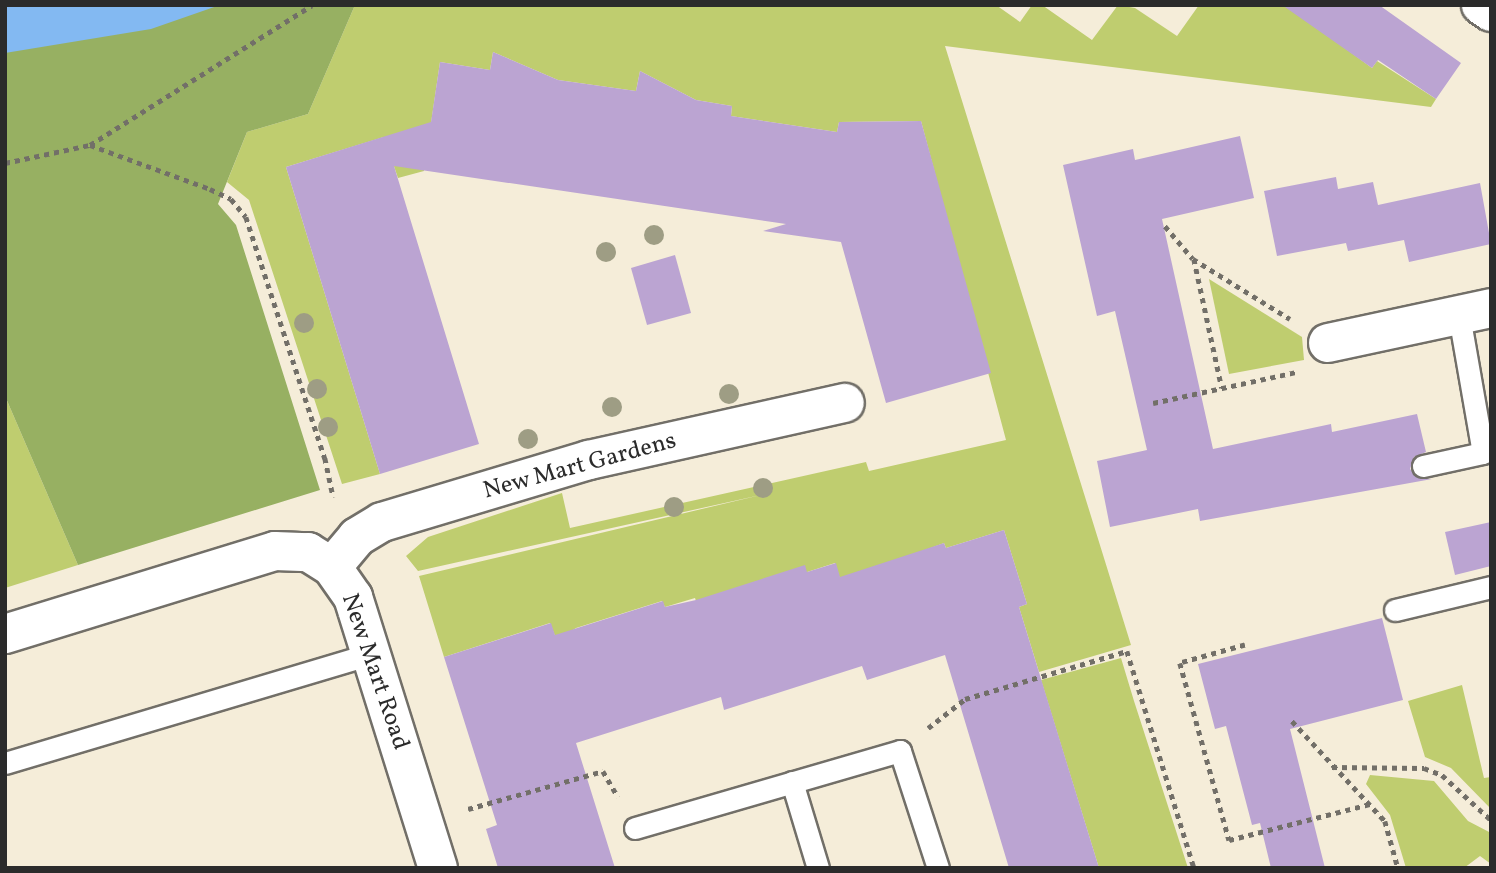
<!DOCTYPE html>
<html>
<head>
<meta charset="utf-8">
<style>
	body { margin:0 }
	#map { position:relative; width:1496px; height:873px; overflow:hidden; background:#f5edd9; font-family:Vollkorn,serif }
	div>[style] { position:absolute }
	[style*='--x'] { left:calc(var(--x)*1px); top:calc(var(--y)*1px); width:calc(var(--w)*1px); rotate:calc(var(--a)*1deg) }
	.green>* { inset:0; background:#bfcd6f }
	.forest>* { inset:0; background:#97b062 }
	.water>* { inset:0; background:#83b9f2 }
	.building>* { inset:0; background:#bba4d2 }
	.path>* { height:4.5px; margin-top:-2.25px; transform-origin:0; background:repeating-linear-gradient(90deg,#726f68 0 5px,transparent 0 10px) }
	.roads { filter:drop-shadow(2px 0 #726f68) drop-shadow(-2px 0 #726f68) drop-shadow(0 2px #726f68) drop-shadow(0 -2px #726f68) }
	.service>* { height:21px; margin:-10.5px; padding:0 10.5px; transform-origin:10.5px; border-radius:10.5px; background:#fff }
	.minor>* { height:38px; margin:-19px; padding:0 19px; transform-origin:19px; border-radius:19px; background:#fff }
	.trees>* { width:20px; height:20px; margin:-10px; border-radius:50%; background:#9e9d84 }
	span { translate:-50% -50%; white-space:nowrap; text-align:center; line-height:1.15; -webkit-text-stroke:7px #fff; paint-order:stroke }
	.street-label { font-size:24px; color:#2b2b2b }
	.frame { position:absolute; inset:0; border:7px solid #2b2b2b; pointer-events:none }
</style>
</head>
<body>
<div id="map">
	<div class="green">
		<div style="clip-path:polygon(355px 5px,996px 5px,1020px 22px,1032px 5px,1042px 5px,1092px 40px,1118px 5px,1135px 8px,1177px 36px,1199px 5px,1286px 5px,1372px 68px,1377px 61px,1436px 99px,1431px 107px,945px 46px,1131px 645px,1039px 672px,1019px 607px,1027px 604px,1004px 530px,946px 548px,944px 543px,841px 582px,835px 563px,698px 607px,695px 598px,665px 607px,662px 601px,576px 628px,557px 641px,550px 623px,444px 657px,419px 576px,765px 494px,418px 571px,406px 556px,428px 537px,562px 493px,570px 528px,866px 462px,869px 471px,1006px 440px,921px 121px,839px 122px,837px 132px,731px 116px,732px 106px,696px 100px,640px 71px,636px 91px,558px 80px,493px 52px,490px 70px,440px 62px,424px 171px,398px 178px,384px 137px,286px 167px,380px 474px,342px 484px,249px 200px,227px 182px,247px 132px,308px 114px)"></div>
		<div style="clip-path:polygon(1209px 279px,1302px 337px,1304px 360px,1229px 374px)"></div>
		<div style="clip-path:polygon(5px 396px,78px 565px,5px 588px)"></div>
		<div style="clip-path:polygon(1121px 658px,1134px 701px,1188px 868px,1099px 868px,1041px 680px)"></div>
		<div style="clip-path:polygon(1462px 685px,1484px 778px,1491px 777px,1491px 809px,1451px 768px,1425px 757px,1408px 701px)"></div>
		<div style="clip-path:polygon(1370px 775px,1434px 781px,1468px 821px,1491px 833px,1491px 864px,1480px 856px,1464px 868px,1406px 868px,1390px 815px,1366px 784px)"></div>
	</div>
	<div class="forest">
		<div style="clip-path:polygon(5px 5px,355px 5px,308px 114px,247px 132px,218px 204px,236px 225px,320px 490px,78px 565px,5px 396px)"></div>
	</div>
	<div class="water">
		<div style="clip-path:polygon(5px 5px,220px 5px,151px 29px,5px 53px)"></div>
	</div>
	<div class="building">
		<div style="clip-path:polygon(1282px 5px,1379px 5px,1461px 63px,1436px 99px,1378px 60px,1372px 68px)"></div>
		<div style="clip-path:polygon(493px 52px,558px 80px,636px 91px,640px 71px,696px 100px,732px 106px,731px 116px,837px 132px,839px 122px,921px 121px,991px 373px,886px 403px,841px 242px,763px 231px,786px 224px,394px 166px,479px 444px,380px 474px,286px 167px,431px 122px,440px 62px,490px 70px)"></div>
		<div style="clip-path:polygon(1240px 136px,1254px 198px,1162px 219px,1213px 449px,1331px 424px,1332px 432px,1417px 414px,1426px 452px,1414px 457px,1410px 469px,1418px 478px,1432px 479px,1200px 521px,1198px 509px,1110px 527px,1097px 461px,1147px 450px,1115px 311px,1097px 316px,1063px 165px,1133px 149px,1135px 160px)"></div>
		<div style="clip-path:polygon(1336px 177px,1338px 189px,1373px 182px,1378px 205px,1480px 183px,1491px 244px,1409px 262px,1404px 240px,1348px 251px,1346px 243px,1277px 256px,1264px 191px)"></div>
		<div style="clip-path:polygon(675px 255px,691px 313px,647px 325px,631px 268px)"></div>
		<div style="clip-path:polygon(1491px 522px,1491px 566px,1455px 575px,1445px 532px)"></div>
		<div style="clip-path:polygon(1004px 530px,1027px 604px,1019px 607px,1099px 868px,1009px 868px,945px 655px,867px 680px,862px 666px,724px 710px,721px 697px,576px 743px,615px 868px,498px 868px,486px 829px,497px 825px,444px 657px,551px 623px,555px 635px,663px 601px,665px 607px,696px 600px,805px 565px,807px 572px,836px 563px,840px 577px,944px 543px,946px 548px)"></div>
		<div style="clip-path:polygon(1382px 618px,1403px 700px,1290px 729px,1325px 868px,1271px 868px,1260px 823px,1252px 825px,1226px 726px,1215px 729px,1198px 664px)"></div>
	</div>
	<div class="path">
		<div style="--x:90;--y:145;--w:128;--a:20.1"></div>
		<div style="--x:210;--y:189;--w:23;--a:25"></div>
		<div style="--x:231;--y:199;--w:23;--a:50"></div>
		<div style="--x:246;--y:217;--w:254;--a:71.9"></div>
		<div style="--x:325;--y:458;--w:40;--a:78"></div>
		<div style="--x:5;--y:163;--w:87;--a:-12"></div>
		<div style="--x:90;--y:145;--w:262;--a:-32.2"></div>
		<div style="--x:1165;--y:226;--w:43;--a:49.7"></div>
		<div style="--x:1193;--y:259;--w:114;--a:31.7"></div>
		<div style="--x:1194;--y:259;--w:132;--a:77.8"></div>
		<div style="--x:1153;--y:403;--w:146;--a:-12.2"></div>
		<div style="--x:1245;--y:645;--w:67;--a:164.5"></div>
		<div style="--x:1180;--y:663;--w:184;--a:74.5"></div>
		<div style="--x:1229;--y:840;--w:146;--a:-14.3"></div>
		<div style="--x:1292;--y:721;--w:137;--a:47.1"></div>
		<div style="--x:1385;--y:821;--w:49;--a:74.5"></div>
		<div style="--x:928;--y:728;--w:47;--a:-38.1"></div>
		<div style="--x:965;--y:699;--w:169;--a:-16.5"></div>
		<div style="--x:1127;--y:651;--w:227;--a:72.8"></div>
		<div style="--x:1332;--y:767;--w:92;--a:0.6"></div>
		<div style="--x:1424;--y:768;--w:19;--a:21"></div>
		<div style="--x:1442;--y:775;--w:67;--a:42.6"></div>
		<div style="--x:468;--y:809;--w:140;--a:-15.7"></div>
		<div style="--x:603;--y:771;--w:30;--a:60"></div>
	</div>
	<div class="roads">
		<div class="service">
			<div style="--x:1423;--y:466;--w:61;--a:-12.2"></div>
			<div style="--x:1483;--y:453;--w:140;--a:-99.9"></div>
			<div style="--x:1395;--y:610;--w:99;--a:-13.5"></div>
			<div style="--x:5;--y:763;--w:381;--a:-16.6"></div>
			<div style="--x:792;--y:782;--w:90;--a:73.2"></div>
			<div style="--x:635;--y:828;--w:276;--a:-16.2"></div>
			<div style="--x:900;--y:751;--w:123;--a:72"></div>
		</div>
		<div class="minor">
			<div style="--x:1481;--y:5;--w:12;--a:35"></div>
			<div style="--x:1328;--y:343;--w:167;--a:-12.1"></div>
			<div style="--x:332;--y:567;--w:39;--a:-50"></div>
			<div style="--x:357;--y:537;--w:29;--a:-31"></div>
			<div style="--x:382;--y:522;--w:216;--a:-16.7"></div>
			<div style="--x:589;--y:460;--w:262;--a:-12.6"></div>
			<div style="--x:5;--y:634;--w:282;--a:-17.1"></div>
			<div style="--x:275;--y:551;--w:33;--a:2"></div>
			<div style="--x:308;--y:552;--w:28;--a:32"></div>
			<div style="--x:332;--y:567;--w:37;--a:55"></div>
			<div style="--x:353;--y:597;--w:284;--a:72.6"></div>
		</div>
	</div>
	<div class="trees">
		<div style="left:654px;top:235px"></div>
		<div style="left:606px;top:252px"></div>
		<div style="left:304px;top:323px"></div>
		<div style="left:317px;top:389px"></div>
		<div style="left:729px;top:394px"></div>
		<div style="left:612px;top:407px"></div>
		<div style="left:328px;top:427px"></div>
		<div style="left:528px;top:439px"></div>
		<div style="left:763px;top:488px"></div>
		<div style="left:674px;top:507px"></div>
	</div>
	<div class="street-label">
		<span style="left:580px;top:467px;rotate:-15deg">New Mart Gardens</span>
		<span style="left:374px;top:672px;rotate:71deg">New Mart Road</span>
	</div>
	<div class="frame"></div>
</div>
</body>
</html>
